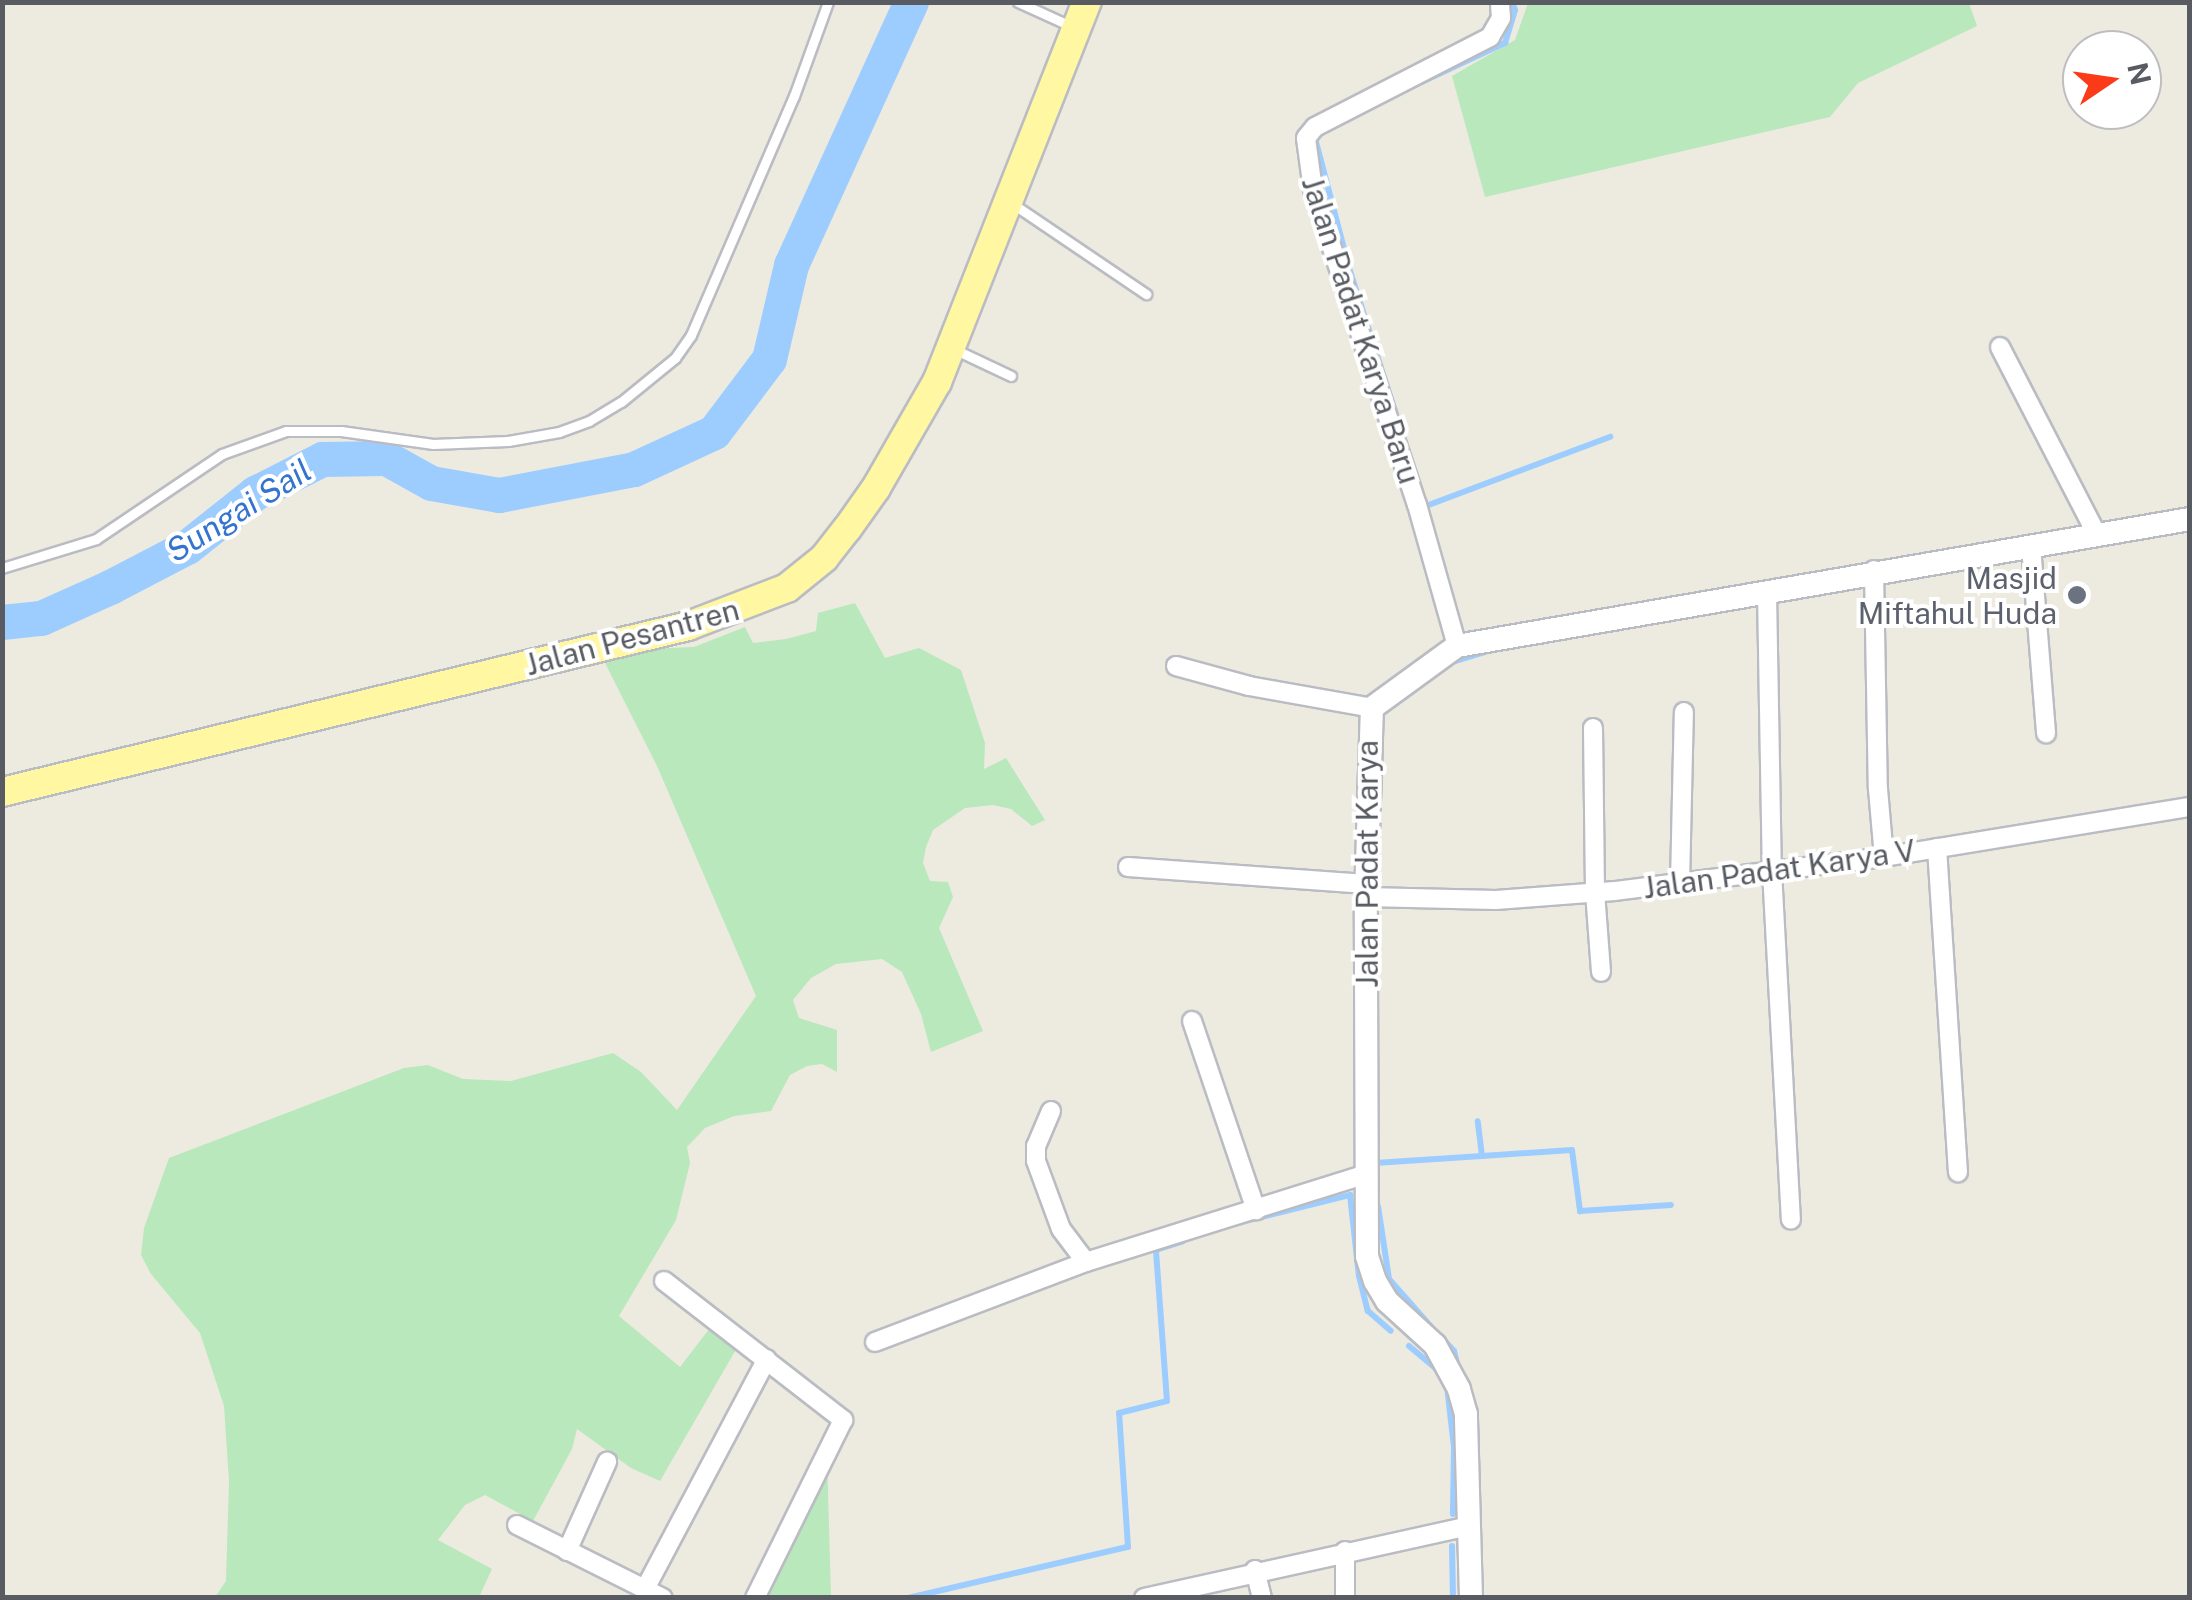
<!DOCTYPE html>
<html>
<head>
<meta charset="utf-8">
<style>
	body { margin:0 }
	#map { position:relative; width:2192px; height:1600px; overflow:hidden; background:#edebdf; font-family:"Public Sans",sans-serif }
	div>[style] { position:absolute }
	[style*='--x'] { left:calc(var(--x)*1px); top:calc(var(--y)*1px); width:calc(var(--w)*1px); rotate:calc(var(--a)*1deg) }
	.green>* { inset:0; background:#b8e8bb }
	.stream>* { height:6px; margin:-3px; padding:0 3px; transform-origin:3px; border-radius:3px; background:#9dcdff }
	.river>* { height:35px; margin:-17.5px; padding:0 17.5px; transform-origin:17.5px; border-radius:17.5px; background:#9dcdff }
	.roads { filter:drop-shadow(2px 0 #babcc3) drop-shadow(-2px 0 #babcc3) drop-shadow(0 2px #babcc3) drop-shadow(0 -2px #babcc3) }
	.service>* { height:9px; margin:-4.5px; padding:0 4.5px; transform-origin:4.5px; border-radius:4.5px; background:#fff }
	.minor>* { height:18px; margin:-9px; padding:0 9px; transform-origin:9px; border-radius:9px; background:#fff }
	.tertiary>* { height:22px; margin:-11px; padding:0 11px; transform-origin:11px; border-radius:11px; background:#fff }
	.primary>* { height:28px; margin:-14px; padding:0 14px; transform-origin:14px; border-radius:14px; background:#fff7a2 }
	.dots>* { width:28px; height:28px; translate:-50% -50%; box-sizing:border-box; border:5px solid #fff; border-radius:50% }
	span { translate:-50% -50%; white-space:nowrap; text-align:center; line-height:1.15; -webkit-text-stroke:8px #fff; paint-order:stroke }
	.street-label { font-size:30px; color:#585c62 }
	.worship-label { font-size:30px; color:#5b616d }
	.right { translate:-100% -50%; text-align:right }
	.water-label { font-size:32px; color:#3473ce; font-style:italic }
	.frame { position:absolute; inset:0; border:5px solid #585c62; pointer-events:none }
	.north { position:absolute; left:2062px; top:30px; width:100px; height:100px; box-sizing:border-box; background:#fff; border:2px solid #bcbec0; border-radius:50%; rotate:77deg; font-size:28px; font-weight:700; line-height:40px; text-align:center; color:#585c62 }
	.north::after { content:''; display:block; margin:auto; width:35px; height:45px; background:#fb3a17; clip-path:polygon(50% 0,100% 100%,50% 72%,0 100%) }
</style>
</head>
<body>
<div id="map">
	<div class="green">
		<div style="clip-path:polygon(1528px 3px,1969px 3px,1977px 26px,1858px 83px,1830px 117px,1485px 197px,1452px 76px,1515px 40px)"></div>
		<div style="clip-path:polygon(855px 603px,885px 658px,919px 648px,961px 670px,985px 743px,984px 769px,1006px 758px,1045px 820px,1032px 826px,1011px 809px,993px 805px,965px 808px,933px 830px,926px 847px,923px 863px,930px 881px,948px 882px,953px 897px,939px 928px,983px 1031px,931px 1052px,921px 1014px,902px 972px,882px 959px,836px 964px,811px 978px,793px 1000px,799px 1018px,837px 1030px,837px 1072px,822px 1064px,807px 1066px,790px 1075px,771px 1111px,734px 1116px,705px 1128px,687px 1147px,690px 1163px,676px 1220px,619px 1316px,680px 1367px,713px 1324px,738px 1346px,660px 1481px,631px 1468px,577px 1429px,572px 1449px,533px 1521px,485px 1495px,465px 1505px,438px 1540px,492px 1569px,479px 1597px,215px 1597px,226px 1581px,229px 1481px,224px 1406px,200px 1333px,151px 1274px,141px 1255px,144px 1228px,169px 1158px,404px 1068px,428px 1065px,463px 1079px,511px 1081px,613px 1053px,641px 1072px,677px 1110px,756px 996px,657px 766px,604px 661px,646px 649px,694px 647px,745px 627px,753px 643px,786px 639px,816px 631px,818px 613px)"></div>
		<div style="clip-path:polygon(827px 1458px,831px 1597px,760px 1598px)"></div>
	</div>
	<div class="stream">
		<div style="--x:1413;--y:86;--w:102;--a:-25.1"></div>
		<div style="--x:1505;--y:43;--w:34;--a:-73"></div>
		<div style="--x:1515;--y:10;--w:9;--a:-111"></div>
		<div style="--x:1319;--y:135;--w:5;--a:143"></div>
		<div style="--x:1315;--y:138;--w:138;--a:75.3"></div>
		<div style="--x:1350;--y:271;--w:150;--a:72.2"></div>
		<div style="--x:1426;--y:506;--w:197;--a:-20.6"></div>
		<div style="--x:1449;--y:663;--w:38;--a:-17"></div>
		<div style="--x:1482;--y:1156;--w:90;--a:-3.8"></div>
		<div style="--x:1572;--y:1150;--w:62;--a:82.5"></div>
		<div style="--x:1580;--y:1211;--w:91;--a:-3.8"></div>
		<div style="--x:1375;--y:1163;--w:107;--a:-3.7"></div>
		<div style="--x:1482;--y:1156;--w:35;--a:-97"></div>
		<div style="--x:1378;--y:1206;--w:74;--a:81.4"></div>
		<div style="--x:1389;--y:1279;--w:68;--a:48.6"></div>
		<div style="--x:1233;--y:1224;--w:121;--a:-13.9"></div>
		<div style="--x:1350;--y:1195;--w:81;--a:83.7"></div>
		<div style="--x:1359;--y:1276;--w:36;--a:76"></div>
		<div style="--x:1368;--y:1311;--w:30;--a:41"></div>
		<div style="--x:1443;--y:1339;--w:16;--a:47"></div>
		<div style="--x:1454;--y:1351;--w:16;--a:76"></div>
		<div style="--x:1409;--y:1346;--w:40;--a:40"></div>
		<div style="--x:1447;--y:1386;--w:61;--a:83.5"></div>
		<div style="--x:1454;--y:1447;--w:67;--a:90.9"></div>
		<div style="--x:1452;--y:1546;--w:52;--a:88.9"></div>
		<div style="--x:908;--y:1598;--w:226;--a:-13.1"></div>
		<div style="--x:1128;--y:1547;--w:134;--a:-93.8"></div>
		<div style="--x:1119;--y:1413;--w:49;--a:-14"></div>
		<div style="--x:1167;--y:1401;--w:151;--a:-94.2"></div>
		<div style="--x:1156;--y:1250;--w:28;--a:-18"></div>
	</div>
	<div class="river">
		<div style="--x:2;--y:622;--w:39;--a:-6"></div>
		<div style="--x:41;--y:618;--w:76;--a:-24.2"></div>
		<div style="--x:110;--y:587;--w:87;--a:-27.5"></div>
		<div style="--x:187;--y:547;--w:87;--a:-38.5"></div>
		<div style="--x:255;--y:493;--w:75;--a:-26.9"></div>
		<div style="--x:322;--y:459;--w:64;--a:-0.9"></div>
		<div style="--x:386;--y:458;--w:51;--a:29.1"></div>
		<div style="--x:431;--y:483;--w:69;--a:10"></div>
		<div style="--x:499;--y:495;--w:137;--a:-10.9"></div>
		<div style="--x:634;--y:469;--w:88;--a:-24.8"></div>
		<div style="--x:714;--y:432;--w:91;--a:-53"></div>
		<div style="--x:769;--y:359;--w:97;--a:-76.8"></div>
		<div style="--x:791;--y:265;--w:289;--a:-65.5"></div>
	</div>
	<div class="roads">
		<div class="service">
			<div style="--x:1018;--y:2;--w:63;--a:24.5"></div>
			<div style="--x:1013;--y:204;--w:161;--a:34.1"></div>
			<div style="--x:954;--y:349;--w:63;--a:25.3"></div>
			<div style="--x:2;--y:568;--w:98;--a:-17.1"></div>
			<div style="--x:96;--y:539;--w:152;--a:-34"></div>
			<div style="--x:222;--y:454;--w:68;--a:-19.8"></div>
			<div style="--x:286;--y:431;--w:55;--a:0"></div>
			<div style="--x:341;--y:431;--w:93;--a:8"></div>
			<div style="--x:433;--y:444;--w:75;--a:-2.3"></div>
			<div style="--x:508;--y:441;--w:52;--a:-10"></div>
			<div style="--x:559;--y:432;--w:32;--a:-20"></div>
			<div style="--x:589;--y:421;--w:37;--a:-31"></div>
			<div style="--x:621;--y:402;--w:70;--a:-39.2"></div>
			<div style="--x:675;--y:358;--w:28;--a:-55"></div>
			<div style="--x:691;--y:335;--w:260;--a:-66.7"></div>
			<div style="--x:794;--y:96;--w:100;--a:-70.1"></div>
		</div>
		<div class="minor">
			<div style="--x:2000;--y:347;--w:212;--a:62.7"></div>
			<div style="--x:2031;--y:546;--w:188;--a:85.4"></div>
			<div style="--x:1874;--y:570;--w:219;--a:89"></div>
			<div style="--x:1878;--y:789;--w:68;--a:85"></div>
			<div style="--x:1767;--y:593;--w:278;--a:89"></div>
			<div style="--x:1772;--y:871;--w:349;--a:86.9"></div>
			<div style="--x:1457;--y:646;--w:147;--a:-105.8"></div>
			<div style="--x:1417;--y:505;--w:332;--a:-108.3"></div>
			<div style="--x:1313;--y:190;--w:52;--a:-97.7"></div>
			<div style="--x:1306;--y:138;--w:14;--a:-51"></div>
			<div style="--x:1315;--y:127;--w:197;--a:-27.2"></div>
			<div style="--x:1490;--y:37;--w:22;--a:-60"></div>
			<div style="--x:1501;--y:18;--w:16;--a:-94"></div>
			<div style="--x:1176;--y:666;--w:76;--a:15.3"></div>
			<div style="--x:1249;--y:686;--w:125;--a:10.1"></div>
			<div style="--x:1593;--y:728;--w:164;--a:89.3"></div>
			<div style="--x:1595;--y:892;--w:80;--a:85.7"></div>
			<div style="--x:1937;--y:848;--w:325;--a:86.3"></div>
			<div style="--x:1128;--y:867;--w:239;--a:4.1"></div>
			<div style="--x:1680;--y:883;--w:171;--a:-88.7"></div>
			<div style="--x:1366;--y:897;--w:130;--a:1.3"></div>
			<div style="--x:1496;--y:900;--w:119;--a:-4.3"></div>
			<div style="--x:1615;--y:891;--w:271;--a:-7.2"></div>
			<div style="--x:1884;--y:857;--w:310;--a:-9.3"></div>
			<div style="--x:1192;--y:1021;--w:200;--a:71.3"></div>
			<div style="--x:1051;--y:1111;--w:38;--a:113"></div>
			<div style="--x:1036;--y:1146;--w:15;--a:90"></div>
			<div style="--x:1036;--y:1161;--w:72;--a:69.8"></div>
			<div style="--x:1061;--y:1229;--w:41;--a:52.9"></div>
			<div style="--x:664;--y:1281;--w:227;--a:37.8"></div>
			<div style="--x:843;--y:1420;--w:199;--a:116.3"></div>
			<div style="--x:875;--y:1342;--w:226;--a:-20.8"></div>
			<div style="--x:1086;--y:1262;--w:294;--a:-17.4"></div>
			<div style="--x:517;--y:1525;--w:163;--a:26.6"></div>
			<div style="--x:567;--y:1551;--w:98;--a:-65.8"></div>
			<div style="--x:1345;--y:1551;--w:47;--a:90"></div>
			<div style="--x:1255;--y:1570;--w:29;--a:76"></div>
			<div style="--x:645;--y:1589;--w:260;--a:-62.1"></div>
			<div style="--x:1144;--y:1598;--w:333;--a:-12.5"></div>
		</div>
		<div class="tertiary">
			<div style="--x:1471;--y:1598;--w:184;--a:-91.6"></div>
			<div style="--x:1466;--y:1414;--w:26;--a:-106"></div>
			<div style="--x:1459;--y:1389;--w:50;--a:-118.6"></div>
			<div style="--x:1435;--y:1345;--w:65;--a:-137.5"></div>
			<div style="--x:1387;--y:1301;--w:23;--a:-121"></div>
			<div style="--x:1375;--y:1281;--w:26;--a:-108"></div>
			<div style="--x:1367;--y:1256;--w:359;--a:-90.2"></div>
			<div style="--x:1366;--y:897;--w:189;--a:-88.2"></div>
			<div style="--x:1372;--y:708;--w:105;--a:-36.1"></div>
			<div style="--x:1457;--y:646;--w:744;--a:-9.83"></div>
		</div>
		<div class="primary">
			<div style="--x:2;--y:792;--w:706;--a:-13.6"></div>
			<div style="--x:688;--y:626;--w:106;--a:-21"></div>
			<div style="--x:787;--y:588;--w:48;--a:-39"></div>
			<div style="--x:824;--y:558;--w:37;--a:-52"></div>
			<div style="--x:847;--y:529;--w:50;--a:-54.7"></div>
			<div style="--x:876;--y:488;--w:122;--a:-60.1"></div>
			<div style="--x:937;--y:382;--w:409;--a:-68.5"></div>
		</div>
	</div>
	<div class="dots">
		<div style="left:2077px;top:595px;background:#6b7280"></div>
	</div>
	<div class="street-label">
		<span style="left:1361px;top:330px;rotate:72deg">Jalan Padat Karya Baru</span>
		<span style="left:632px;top:637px;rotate:-15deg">Jalan Pesantren</span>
		<span style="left:1367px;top:864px;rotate:-90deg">Jalan Padat Karya</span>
		<span style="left:1779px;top:869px;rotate:-8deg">Jalan Padat Karya V</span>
	</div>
	<div class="worship-label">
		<span class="right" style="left:2057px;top:595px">Masjid<br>Miftahul Huda</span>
	</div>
	<div class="water-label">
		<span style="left:239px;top:511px;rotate:-32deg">Sungai Sail</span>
	</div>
	<div class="frame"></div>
	<div class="north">N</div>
</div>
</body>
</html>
